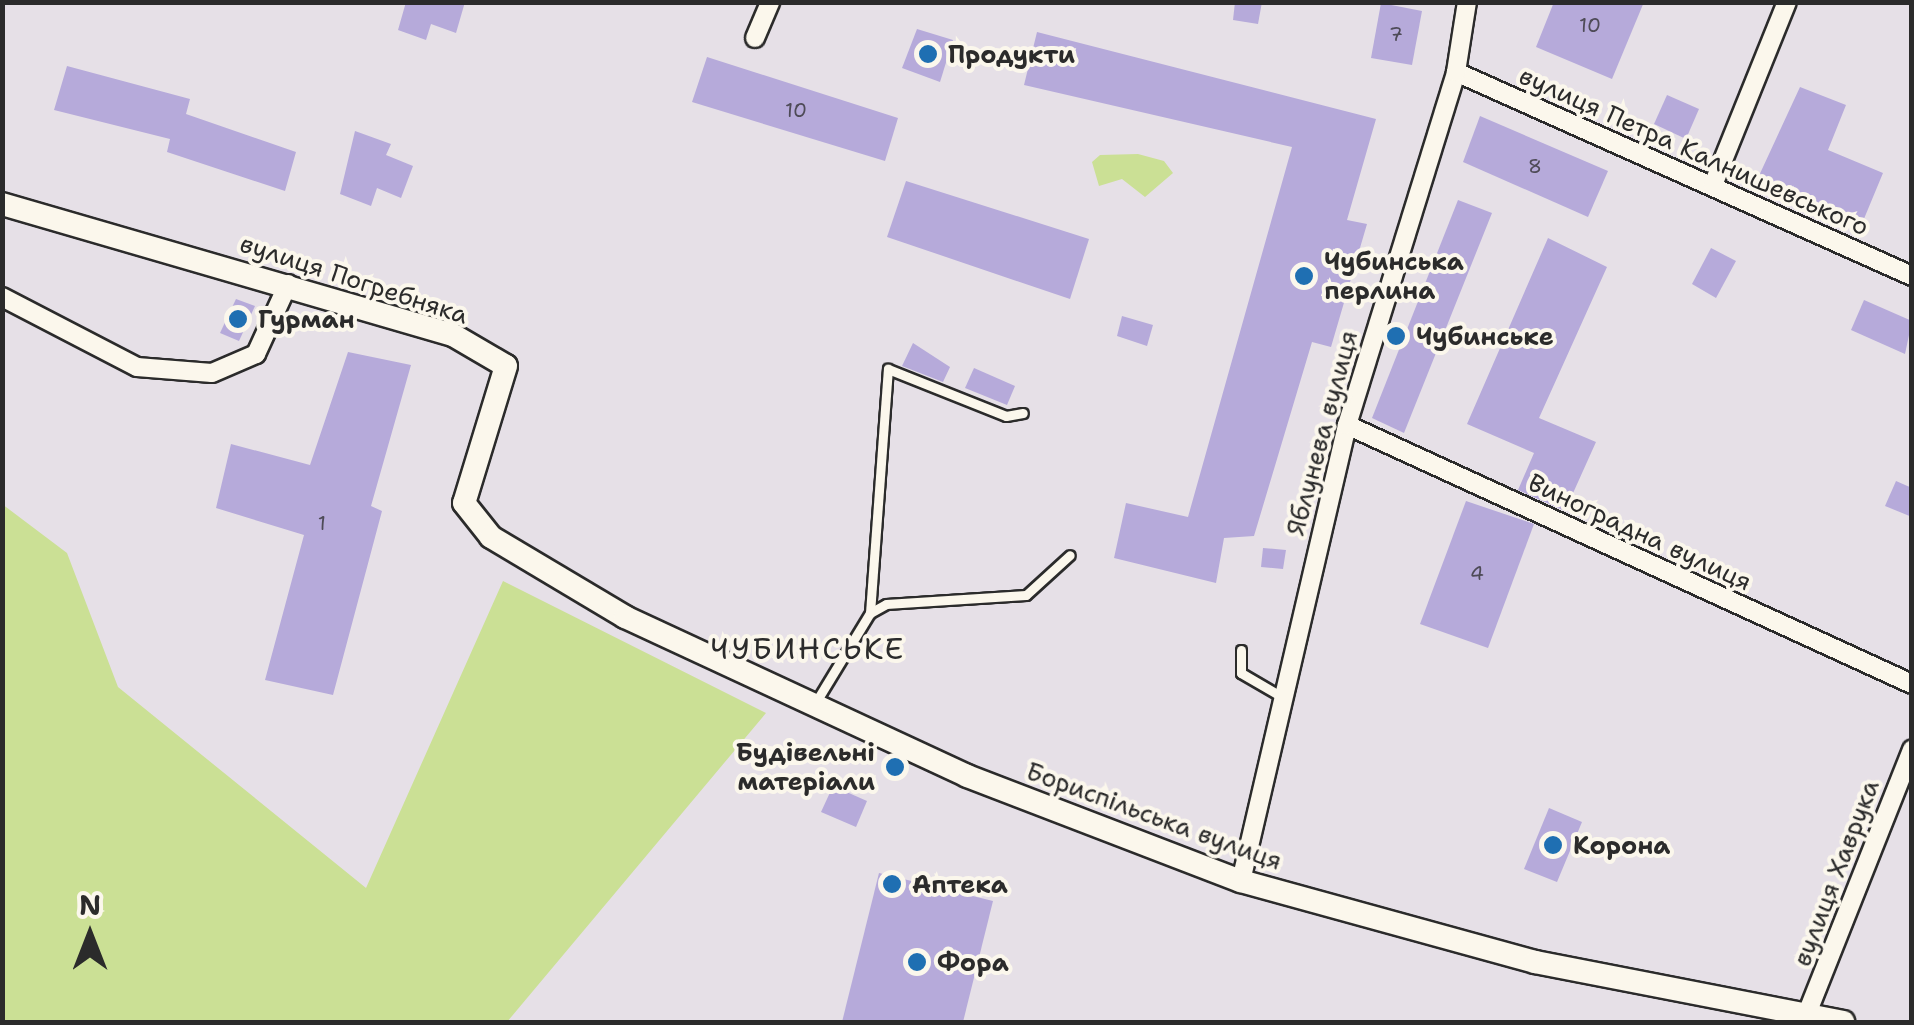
<!DOCTYPE html>
<html>
<head>
<meta charset="utf-8">
<style>
	body { margin:0 }
	#map { position:relative; width:1914px; height:1025px; overflow:hidden; background:#e6e0e7; font-family:"Shantell Sans",sans-serif }
	div>[style] { position:absolute }
	[style*='--x'] { left:calc(var(--x)*1px); top:calc(var(--y)*1px); width:calc(var(--w)*1px); rotate:calc(var(--a)*1deg) }
	.green>* { inset:0; background:#cbe095 }
	.building>* { inset:0; background:#b6aada }
	.roads { filter:drop-shadow(2px 0 #2b2b2b) drop-shadow(-2px 0 #2b2b2b) drop-shadow(0 2px #2b2b2b) drop-shadow(0 -2px #2b2b2b) }
	.service>* { height:9px; margin:-4.5px; padding:0 4.5px; transform-origin:4.5px; border-radius:4.5px; background:#fbf7ec }
	.minor>* { height:18px; margin:-9px; padding:0 9px; transform-origin:9px; border-radius:9px; background:#fbf7ec }
	.tertiary>* { height:22px; margin:-11px; padding:0 11px; transform-origin:11px; border-radius:11px; background:#fbf7ec }
	.dots>* { width:28px; height:28px; translate:-50% -50%; box-sizing:border-box; border:5px solid #fbf7ec; border-radius:50% }
	span { translate:-50% -50%; white-space:nowrap; text-align:center; line-height:1.15; -webkit-text-stroke:8px #fbf7ec; paint-order:stroke }
	.number-label { font-size:20px; color:#4e4b57 }
	.number-label span { -webkit-text-stroke-width:0 }
	.poi-label { font-size:25px; color:#2b2b2b; font-weight:700 }
	.left { translate:0 -50%; text-align:left }
	.right { translate:-100% -50%; text-align:right }
	.street-label { font-size:25px; color:#2b2b2b }
	.quarter-label { font-size:30px; color:#2b2b2b; letter-spacing:2.5px }
	.frame { position:absolute; inset:0; border:5px solid #2b2b2b; pointer-events:none }
	.north { position:absolute; left:40px; top:885px; width:100px; height:100px; -webkit-text-stroke:8px #fbf7ec; paint-order:stroke; rotate:0deg; font-size:28px; font-weight:700; line-height:40px; text-align:center; color:#2b2b2b }
	.north::after { content:''; display:block; margin:auto; width:35px; height:45px; background:#2b2b2b; clip-path:polygon(50% 0,100% 100%,50% 72%,0 100%) }
</style>
</head>
<body>
<div id="map">
	<div class="green">
		<div style="clip-path:polygon(1138px 154px,1164px 161px,1173px 173px,1145px 197px,1122px 179px,1099px 186px,1092px 162px,1100px 155px)"></div>
		<div style="clip-path:polygon(2px 504px,67px 553px,118px 687px,366px 888px,503px 581px,766px 713px,507px 1022px,3px 1022px)"></div>
	</div>
	<div class="building">
		<div style="clip-path:polygon(406px 2px,465px 2px,456px 33px,431px 24px,426px 40px,398px 30px)"></div>
		<div style="clip-path:polygon(1235px 2px,1262px 2px,1258px 24px,1233px 20px)"></div>
		<div style="clip-path:polygon(1554px 2px,1644px 2px,1612px 79px,1536px 47px)"></div>
		<div style="clip-path:polygon(1381px 3px,1422px 11px,1412px 65px,1371px 58px)"></div>
		<div style="clip-path:polygon(917px 29px,953px 40px,940px 82px,902px 68px)"></div>
		<div style="clip-path:polygon(1037px 32px,1376px 119px,1347px 220px,1367px 224px,1331px 347px,1312px 342px,1254px 536px,1224px 538px,1216px 583px,1114px 558px,1126px 503px,1188px 517px,1292px 147px,1024px 85px)"></div>
		<div style="clip-path:polygon(707px 57px,898px 118px,885px 161px,692px 102px)"></div>
		<div style="clip-path:polygon(67px 66px,190px 99px,186px 114px,296px 152px,285px 191px,167px 152px,170px 139px,54px 110px)"></div>
		<div style="clip-path:polygon(1800px 87px,1846px 105px,1828px 150px,1883px 173px,1861px 226px,1757px 180px)"></div>
		<div style="clip-path:polygon(1667px 95px,1699px 109px,1686px 139px,1654px 124px)"></div>
		<div style="clip-path:polygon(1480px 116px,1608px 171px,1588px 217px,1463px 162px)"></div>
		<div style="clip-path:polygon(355px 131px,391px 144px,386px 155px,413px 166px,401px 198px,377px 188px,371px 206px,340px 194px)"></div>
		<div style="clip-path:polygon(906px 181px,1089px 239px,1070px 299px,887px 237px)"></div>
		<div style="clip-path:polygon(1458px 200px,1492px 213px,1404px 433px,1372px 418px)"></div>
		<div style="clip-path:polygon(1548px 238px,1607px 267px,1539px 418px,1596px 442px,1565px 511px,1518px 490px,1534px 453px,1467px 424px)"></div>
		<div style="clip-path:polygon(1711px 248px,1736px 261px,1716px 298px,1692px 284px)"></div>
		<div style="clip-path:polygon(236px 299px,255px 306px,239px 341px,220px 333px)"></div>
		<div style="clip-path:polygon(1864px 300px,1912px 321px,1905px 354px,1851px 330px)"></div>
		<div style="clip-path:polygon(1122px 316px,1153px 325px,1147px 346px,1117px 336px)"></div>
		<div style="clip-path:polygon(913px 343px,950px 367px,943px 382px,902px 366px)"></div>
		<div style="clip-path:polygon(348px 352px,411px 365px,371px 506px,382px 511px,333px 695px,265px 680px,304px 535px,216px 508px,231px 444px,310px 465px)"></div>
		<div style="clip-path:polygon(974px 368px,1015px 386px,1007px 405px,965px 388px)"></div>
		<div style="clip-path:polygon(1896px 481px,1912px 488px,1912px 517px,1885px 506px)"></div>
		<div style="clip-path:polygon(1466px 501px,1534px 524px,1488px 648px,1420px 624px)"></div>
		<div style="clip-path:polygon(1263px 548px,1286px 550px,1283px 569px,1261px 567px)"></div>
		<div style="clip-path:polygon(833px 786px,867px 801px,856px 827px,821px 812px)"></div>
		<div style="clip-path:polygon(1549px 808px,1582px 822px,1557px 882px,1524px 869px)"></div>
		<div style="clip-path:polygon(879px 873px,993px 901px,963px 1022px,842px 1022px)"></div>
	</div>
	<div class="roads">
		<div class="service">
			<div style="--x:870;--y:613;--w:18;--a:-29"></div>
			<div style="--x:886;--y:604;--w:140;--a:-3.7"></div>
			<div style="--x:1026;--y:595;--w:59;--a:-42.3"></div>
			<div style="--x:1241;--y:650;--w:23;--a:90"></div>
			<div style="--x:1241;--y:673;--w:48;--a:30.3"></div>
			<div style="--x:814;--y:705;--w:108;--a:-58.7"></div>
			<div style="--x:870;--y:613;--w:245;--a:-85.8"></div>
			<div style="--x:888;--y:369;--w:127;--a:21.7"></div>
			<div style="--x:1006;--y:416;--w:17;--a:-10"></div>
		</div>
		<div class="minor">
			<div style="--x:755;--y:38;--w:39;--a:-67"></div>
			<div style="--x:1456;--y:72;--w:500;--a:24.1"></div>
			<div style="--x:1713;--y:185;--w:197;--a:-68"></div>
			<div style="--x:2;--y:297;--w:152;--a:27.4"></div>
			<div style="--x:137;--y:367;--w:75;--a:4.6"></div>
			<div style="--x:212;--y:373;--w:48;--a:-23.4"></div>
			<div style="--x:256;--y:354;--w:77;--a:-65.4"></div>
			<div style="--x:1347;--y:425;--w:622;--a:24.63"></div>
			<div style="--x:1241;--y:881;--w:468;--a:-76.9"></div>
			<div style="--x:1347;--y:425;--w:369;--a:-72.8"></div>
			<div style="--x:1456;--y:72;--w:71;--a:-81.1"></div>
			<div style="--x:1806;--y:1016;--w:287;--a:-68.3"></div>
		</div>
		<div class="tertiary">
			<div style="--x:2;--y:204;--w:470;--a:16.2"></div>
			<div style="--x:453;--y:335;--w:61;--a:30.3"></div>
			<div style="--x:506;--y:366;--w:143;--a:107"></div>
			<div style="--x:464;--y:503;--w:43;--a:51.5"></div>
			<div style="--x:491;--y:537;--w:156;--a:30.8"></div>
			<div style="--x:625;--y:617;--w:377;--a:24.9"></div>
			<div style="--x:967;--y:776;--w:293;--a:21"></div>
			<div style="--x:1241;--y:881;--w:305;--a:15.4"></div>
			<div style="--x:1535;--y:962;--w:314;--a:11"></div>
		</div>
	</div>
	<div class="dots">
		<div style="left:928px;top:54px;background:#1f6fb2"></div>
		<div style="left:1304px;top:276px;background:#1f6fb2"></div>
		<div style="left:238px;top:319px;background:#1f6fb2"></div>
		<div style="left:1396px;top:336px;background:#1f6fb2"></div>
		<div style="left:895px;top:767px;background:#1f6fb2"></div>
		<div style="left:1553px;top:845px;background:#1f6fb2"></div>
		<div style="left:892px;top:884px;background:#1f6fb2"></div>
		<div style="left:917px;top:962px;background:#1f6fb2"></div>
	</div>
	<div class="number-label">
		<span style="left:1590px;top:25px">10</span>
		<span style="left:1396px;top:34px">7</span>
		<span style="left:796px;top:110px">10</span>
		<span style="left:1535px;top:166px">8</span>
		<span style="left:322px;top:523px">1</span>
		<span style="left:1477px;top:573px">4</span>
	</div>
	<div class="poi-label">
		<span class="left" style="left:948px;top:54px">Продукти</span>
		<span class="left" style="left:1324px;top:276px">Чубинська<br>перлина</span>
		<span class="left" style="left:258px;top:319px">Гурман</span>
		<span class="left" style="left:1416px;top:336px">Чубинське</span>
		<span class="right" style="left:875px;top:767px">Будівельні<br>матеріали</span>
		<span class="left" style="left:1573px;top:845px">Корона</span>
		<span class="left" style="left:912px;top:884px">Аптека</span>
		<span class="left" style="left:937px;top:962px">Фора</span>
	</div>
	<div class="street-label">
		<span style="left:1694px;top:151px;rotate:24deg">вулиця Петра Калнишевського</span>
		<span style="left:354px;top:279px;rotate:18deg">вулиця Погребняка</span>
		<span style="left:1322px;top:433px;rotate:-75deg">Яблунева вулиця</span>
		<span style="left:1640px;top:532px;rotate:25deg">Виноградна вулиця</span>
		<span style="left:1154px;top:816px;rotate:20deg">Бориспільська вулиця</span>
		<span style="left:1836px;top:873px;rotate:-69deg">вулиця Хаврука</span>
	</div>
	<div class="quarter-label">
		<span style="left:808px;top:649px">ЧУБИНСЬКЕ</span>
	</div>
	<div class="frame"></div>
	<div class="north">N</div>
</div>
</body>
</html>
